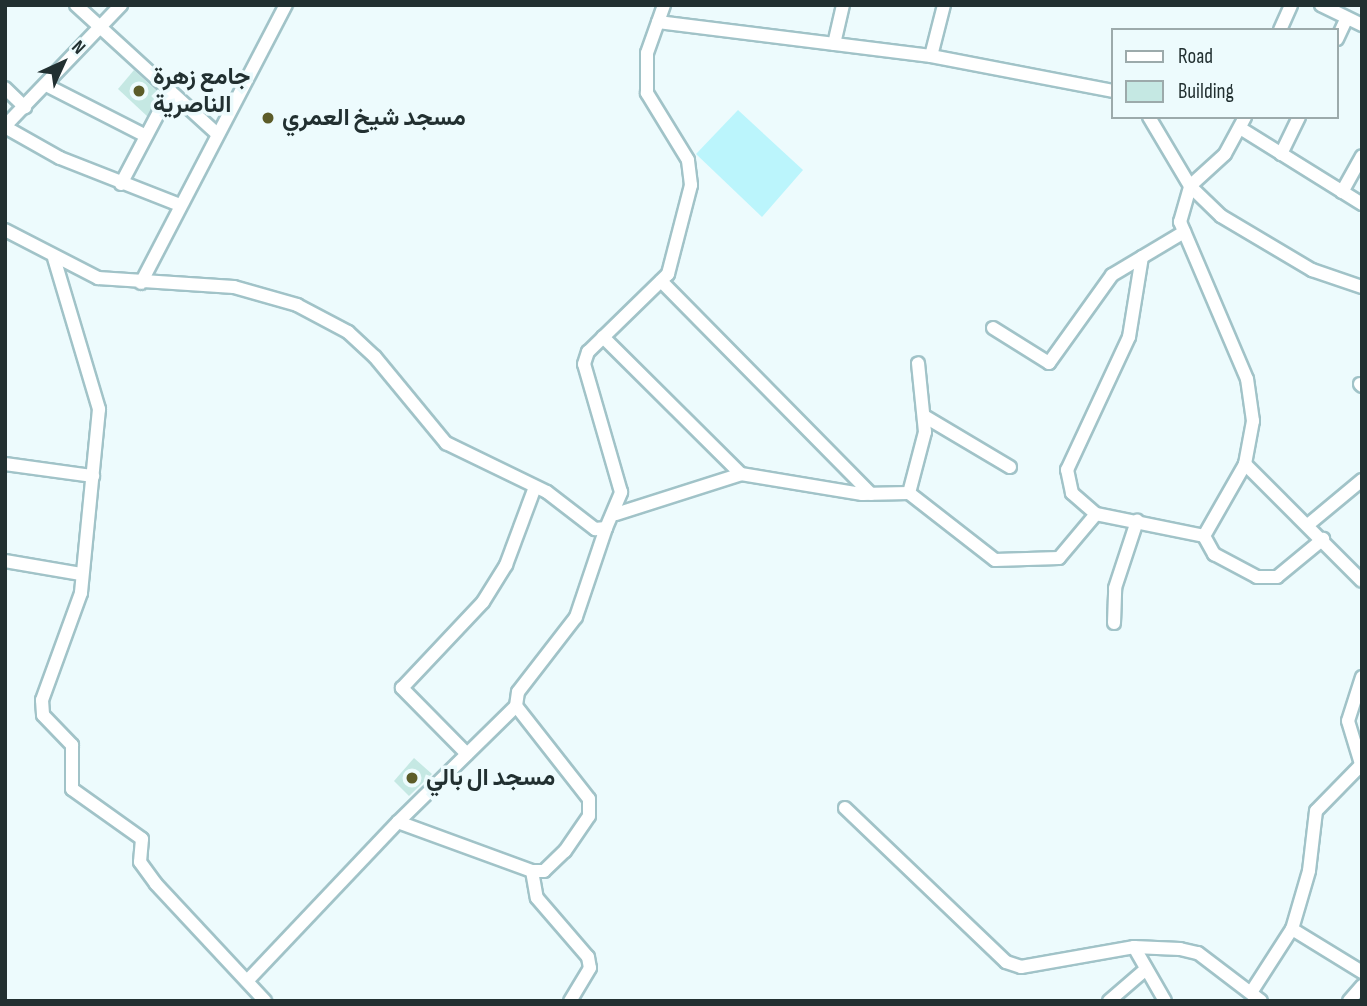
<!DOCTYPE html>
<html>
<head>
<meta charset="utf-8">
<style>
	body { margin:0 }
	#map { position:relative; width:1367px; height:1006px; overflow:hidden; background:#edfbfd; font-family:"Sofia Sans Condensed",Vazirmatn,sans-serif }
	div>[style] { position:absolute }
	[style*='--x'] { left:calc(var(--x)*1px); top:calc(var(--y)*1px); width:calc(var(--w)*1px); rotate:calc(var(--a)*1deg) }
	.green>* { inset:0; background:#bbf5fc }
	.building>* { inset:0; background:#c5e8e3 }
	.roads { filter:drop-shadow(2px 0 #a1c3c8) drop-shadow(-2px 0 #a1c3c8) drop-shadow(0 2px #a1c3c8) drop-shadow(0 -2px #a1c3c8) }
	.minor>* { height:12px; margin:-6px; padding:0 6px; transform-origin:6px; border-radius:6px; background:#fff }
	.dots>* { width:19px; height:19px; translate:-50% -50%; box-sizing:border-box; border:4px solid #edfbfd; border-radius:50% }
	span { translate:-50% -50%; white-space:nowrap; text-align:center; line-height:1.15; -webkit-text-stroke:7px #edfbfd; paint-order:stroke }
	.poi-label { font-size:24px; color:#223031; font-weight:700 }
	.left { translate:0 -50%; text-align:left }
	.frame { position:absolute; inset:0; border:7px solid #223031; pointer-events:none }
	.legend { position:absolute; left:1111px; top:28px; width:228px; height:91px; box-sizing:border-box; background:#edfbfd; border:2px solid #9caaab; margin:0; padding:9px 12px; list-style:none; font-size:21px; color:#223031 }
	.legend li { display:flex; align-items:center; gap:14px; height:35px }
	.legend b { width:35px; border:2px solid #9caaab }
	.north { position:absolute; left:28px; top:28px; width:70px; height:70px; -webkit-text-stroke:5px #edfbfd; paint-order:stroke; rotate:45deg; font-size:19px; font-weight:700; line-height:28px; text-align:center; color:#223031 }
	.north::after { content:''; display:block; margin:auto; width:24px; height:32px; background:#223031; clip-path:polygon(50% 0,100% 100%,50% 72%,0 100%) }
</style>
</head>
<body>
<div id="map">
	<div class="green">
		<div style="clip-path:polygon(738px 110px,803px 170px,762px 217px,696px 154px)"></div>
	</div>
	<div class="building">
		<div style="clip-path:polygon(134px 70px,160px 94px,148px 117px,118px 89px)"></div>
		<div style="clip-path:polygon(414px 758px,432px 774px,409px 796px,394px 781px)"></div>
	</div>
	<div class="roads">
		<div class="minor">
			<div style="--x:76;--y:5;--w:190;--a:42.4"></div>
			<div style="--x:1321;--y:5;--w:46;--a:26"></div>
			<div style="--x:658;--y:22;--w:275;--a:7.1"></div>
			<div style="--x:931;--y:56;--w:185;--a:10.9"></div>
			<div style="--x:1280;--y:30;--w:27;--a:-66"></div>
			<div style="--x:1337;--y:39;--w:23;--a:-65"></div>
			<div style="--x:834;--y:44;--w:40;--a:-77"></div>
			<div style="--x:931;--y:56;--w:53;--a:-75.7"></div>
			<div style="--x:46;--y:85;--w:112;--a:27"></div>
			<div style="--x:5;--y:88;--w:28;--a:44"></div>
			<div style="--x:1149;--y:117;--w:80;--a:59.3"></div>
			<div style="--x:1190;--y:186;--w:43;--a:44.1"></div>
			<div style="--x:1221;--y:216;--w:106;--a:30.7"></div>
			<div style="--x:1312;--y:270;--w:53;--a:18.8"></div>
			<div style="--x:5;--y:126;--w:168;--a:-46.2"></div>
			<div style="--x:5;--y:127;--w:63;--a:29.4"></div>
			<div style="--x:60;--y:158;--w:129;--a:21.4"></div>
			<div style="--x:1240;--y:128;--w:144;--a:31.9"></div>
			<div style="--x:1281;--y:154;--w:41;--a:-64.1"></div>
			<div style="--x:121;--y:184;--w:105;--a:-62.2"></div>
			<div style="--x:1342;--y:192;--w:41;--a:-60.9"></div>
			<div style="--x:5;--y:230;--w:105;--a:27.3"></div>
			<div style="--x:98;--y:278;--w:136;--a:3.8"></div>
			<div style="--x:234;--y:287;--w:66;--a:15.9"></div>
			<div style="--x:297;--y:305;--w:58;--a:27.9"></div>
			<div style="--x:348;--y:332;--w:37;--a:43"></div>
			<div style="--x:375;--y:357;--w:112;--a:50.5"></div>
			<div style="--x:446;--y:443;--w:112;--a:25.9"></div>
			<div style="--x:547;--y:492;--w:61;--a:37.6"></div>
			<div style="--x:595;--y:529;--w:11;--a:-5"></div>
			<div style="--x:606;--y:528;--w:39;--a:-67"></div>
			<div style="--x:621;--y:492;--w:133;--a:-106.1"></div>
			<div style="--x:584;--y:364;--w:13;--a:-72"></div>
			<div style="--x:588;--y:352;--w:112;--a:-44.3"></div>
			<div style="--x:668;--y:274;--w:92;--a:-75.5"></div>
			<div style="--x:691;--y:185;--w:25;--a:-97"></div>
			<div style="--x:688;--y:160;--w:79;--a:-121.5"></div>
			<div style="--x:647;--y:93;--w:40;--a:-90"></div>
			<div style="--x:647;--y:53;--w:51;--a:-70.5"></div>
			<div style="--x:54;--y:258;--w:158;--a:73.4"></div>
			<div style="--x:99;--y:409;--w:185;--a:95.6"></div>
			<div style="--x:81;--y:593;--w:114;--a:110"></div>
			<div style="--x:42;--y:700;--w:15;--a:86"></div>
			<div style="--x:43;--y:715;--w:42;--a:46"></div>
			<div style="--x:72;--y:745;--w:44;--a:90"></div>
			<div style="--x:72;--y:789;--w:86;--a:35.5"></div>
			<div style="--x:142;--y:839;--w:23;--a:95"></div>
			<div style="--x:140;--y:862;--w:27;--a:54"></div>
			<div style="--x:156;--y:884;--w:160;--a:47"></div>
			<div style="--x:661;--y:281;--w:299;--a:45.4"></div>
			<div style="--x:141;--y:283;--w:314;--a:-62.5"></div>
			<div style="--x:993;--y:328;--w:66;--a:32"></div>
			<div style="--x:1049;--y:363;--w:108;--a:-54.4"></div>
			<div style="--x:1112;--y:275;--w:84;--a:-30.8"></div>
			<div style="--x:603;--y:337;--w:194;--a:44.8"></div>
			<div style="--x:1360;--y:384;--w:3;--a:45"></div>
			<div style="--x:924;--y:416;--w:100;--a:30.7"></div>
			<div style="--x:5;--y:464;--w:89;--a:7.8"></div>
			<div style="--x:1245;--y:464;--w:165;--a:45"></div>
			<div style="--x:909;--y:493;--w:63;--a:-75.3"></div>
			<div style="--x:925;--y:432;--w:69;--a:-95.8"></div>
			<div style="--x:616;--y:514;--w:131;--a:-17.7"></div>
			<div style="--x:741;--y:474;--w:123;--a:9.4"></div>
			<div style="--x:862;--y:494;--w:47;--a:-1.2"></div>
			<div style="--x:909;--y:493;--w:109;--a:37.9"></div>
			<div style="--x:995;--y:560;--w:64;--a:-1.8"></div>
			<div style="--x:1059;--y:558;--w:57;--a:-49.9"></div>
			<div style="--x:1096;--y:514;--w:110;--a:11.5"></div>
			<div style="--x:1204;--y:536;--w:21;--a:61"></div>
			<div style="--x:1214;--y:554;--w:49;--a:28.1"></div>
			<div style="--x:1257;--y:577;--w:20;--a:0"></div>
			<div style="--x:1277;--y:577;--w:60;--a:-39.6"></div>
			<div style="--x:1096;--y:514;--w:32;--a:-139"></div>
			<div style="--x:1072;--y:493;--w:24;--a:-102"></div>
			<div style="--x:1067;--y:470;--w:147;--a:-65"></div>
			<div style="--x:1129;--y:337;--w:81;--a:-80.8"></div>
			<div style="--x:1309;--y:524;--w:69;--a:-39.7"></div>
			<div style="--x:1204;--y:536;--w:83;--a:-60.3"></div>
			<div style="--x:1245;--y:464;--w:44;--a:-79.5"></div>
			<div style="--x:1253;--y:421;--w:42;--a:-98.1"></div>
			<div style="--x:1247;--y:379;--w:171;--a:-113.1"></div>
			<div style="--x:1180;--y:222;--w:37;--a:-74"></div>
			<div style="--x:1190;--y:186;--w:47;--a:-42.4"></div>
			<div style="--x:1225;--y:154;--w:42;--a:-61.6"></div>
			<div style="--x:5;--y:561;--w:77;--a:9.7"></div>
			<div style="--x:1114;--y:623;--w:35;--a:-88"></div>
			<div style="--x:1115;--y:588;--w:71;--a:-71.8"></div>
			<div style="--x:1362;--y:677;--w:46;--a:107.7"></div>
			<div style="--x:1348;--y:721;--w:48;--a:73.1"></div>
			<div style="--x:467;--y:754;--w:93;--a:-134.6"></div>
			<div style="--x:402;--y:688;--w:118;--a:-46.7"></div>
			<div style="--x:483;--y:602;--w:44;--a:-58.1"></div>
			<div style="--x:506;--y:565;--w:83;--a:-69.6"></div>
			<div style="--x:1361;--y:765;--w:64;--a:134.4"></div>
			<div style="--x:1316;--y:811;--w:60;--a:96.7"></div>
			<div style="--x:1309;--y:871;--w:60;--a:106.3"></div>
			<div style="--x:1292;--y:929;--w:82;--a:31.6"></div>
			<div style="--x:845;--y:808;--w:223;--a:43.7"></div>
			<div style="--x:1006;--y:962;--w:16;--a:18"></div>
			<div style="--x:1021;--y:967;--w:115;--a:-10"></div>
			<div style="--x:1134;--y:947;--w:46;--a:2.5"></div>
			<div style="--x:1180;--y:949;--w:18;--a:13"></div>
			<div style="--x:1198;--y:953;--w:79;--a:37.3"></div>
			<div style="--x:398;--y:822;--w:165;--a:-44.5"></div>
			<div style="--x:532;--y:871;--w:27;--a:80"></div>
			<div style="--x:537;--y:898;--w:78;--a:49.2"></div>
			<div style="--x:588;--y:957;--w:11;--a:80"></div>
			<div style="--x:590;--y:968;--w:39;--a:121"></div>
			<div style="--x:1134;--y:947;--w:62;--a:60.1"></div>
			<div style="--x:249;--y:979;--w:216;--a:-46.5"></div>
			<div style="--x:398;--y:822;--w:143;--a:20.1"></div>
			<div style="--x:532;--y:871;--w:12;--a:0"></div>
			<div style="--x:544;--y:871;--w:29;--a:-44"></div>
			<div style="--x:565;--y:851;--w:42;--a:-55.6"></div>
			<div style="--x:589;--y:816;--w:17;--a:-90"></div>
			<div style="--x:589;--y:799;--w:118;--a:-128.1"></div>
			<div style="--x:516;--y:706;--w:14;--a:-82"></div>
			<div style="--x:518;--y:692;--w:95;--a:-52.3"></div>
			<div style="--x:576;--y:617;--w:94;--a:-71.4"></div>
			<div style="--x:1252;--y:991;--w:74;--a:-57.2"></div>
			<div style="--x:1109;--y:1001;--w:49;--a:-40.9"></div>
			<div style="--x:1349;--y:1001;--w:20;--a:-49"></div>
		</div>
	</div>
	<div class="dots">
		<div style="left:139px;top:91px;background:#5c5c29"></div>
		<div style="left:268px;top:118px;background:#5c5c29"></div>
		<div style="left:412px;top:778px;background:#5c5c29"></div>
	</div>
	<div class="poi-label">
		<span class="left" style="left:153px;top:91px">جامع زهرة<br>الناصرية</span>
		<span class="left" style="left:282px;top:118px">مسجد شيخ العمري</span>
		<span class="left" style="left:426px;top:778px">مسجد ال بالي</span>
	</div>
	<div class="frame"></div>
	<ul class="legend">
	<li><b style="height:9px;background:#fff"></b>Road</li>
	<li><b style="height:19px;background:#c5e8e3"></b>Building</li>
	</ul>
	<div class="north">N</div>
</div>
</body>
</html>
